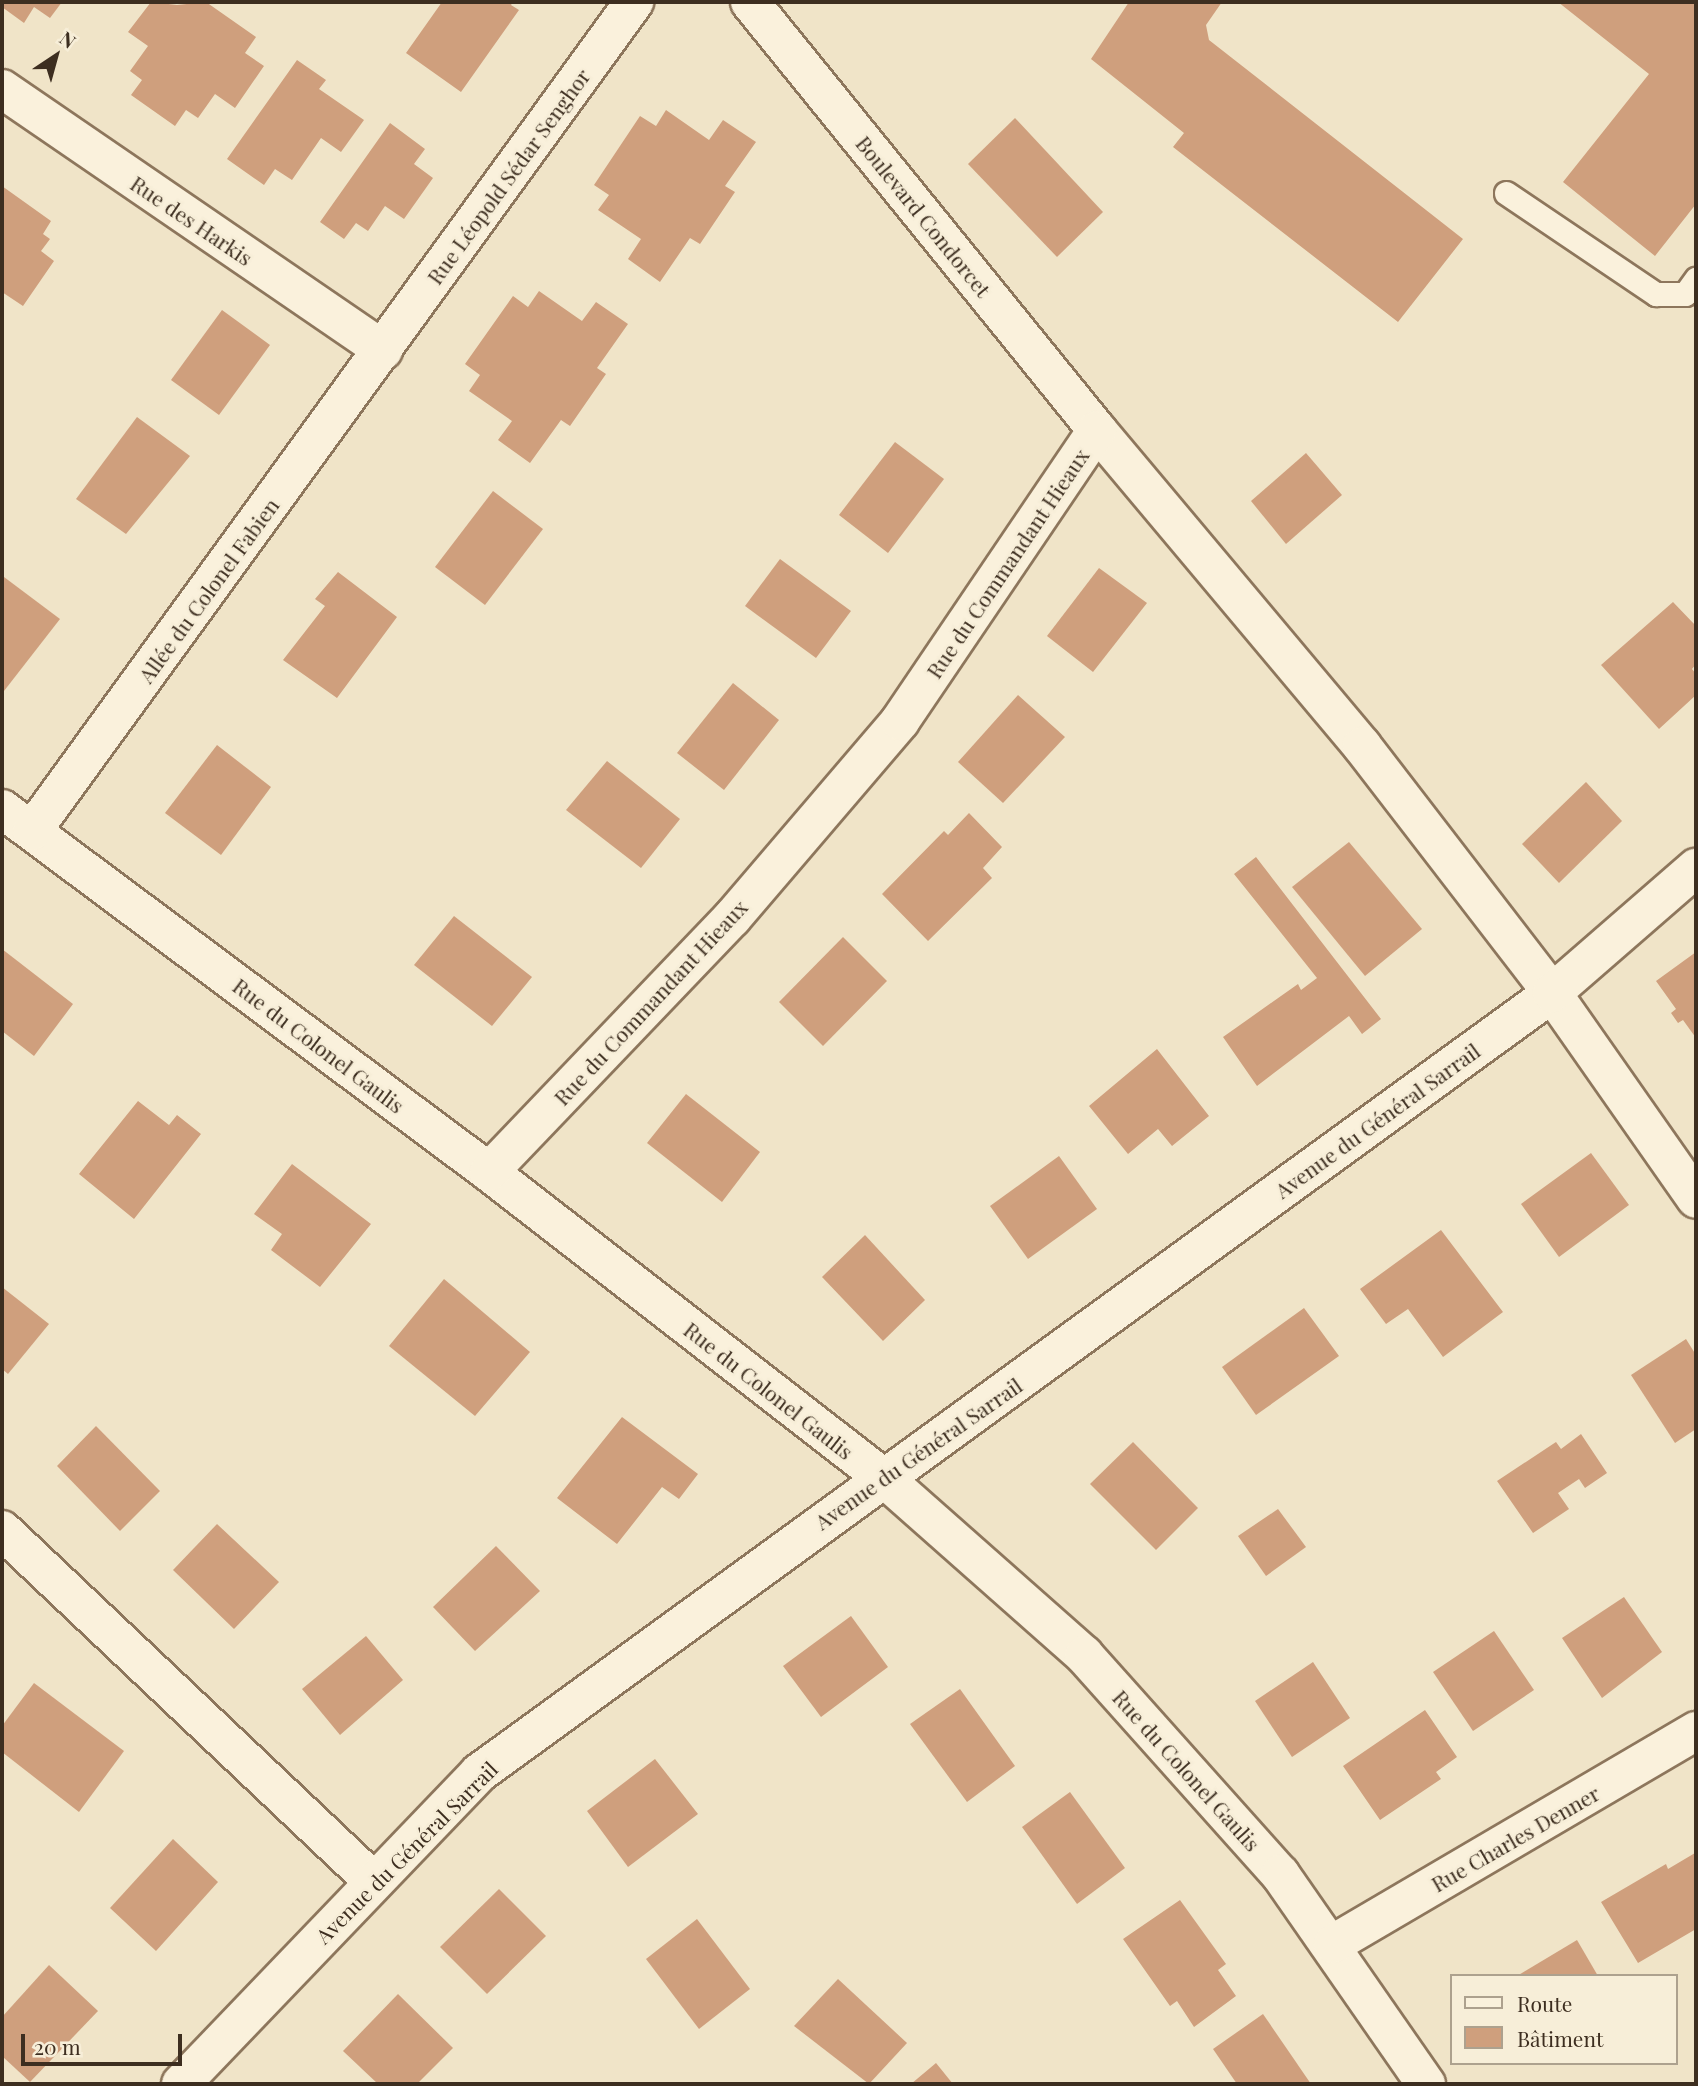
<!DOCTYPE html>
<html>
<head>
<meta charset="utf-8">
<style>
	body { margin:0 }
	#map { position:relative; width:1698px; height:2086px; overflow:hidden; background:#f0e4c8; font-family:"Playfair Display",serif }
	div>[style] { position:absolute }
	[style*='--x'] { left:calc(var(--x)*1px); top:calc(var(--y)*1px); width:calc(var(--w)*1px); rotate:calc(var(--a)*1deg) }
	.building>* { inset:0; background:#cf9f7d }
	.roads { filter:drop-shadow(2px 0 #8d765c) drop-shadow(-2px 0 #8d765c) drop-shadow(0 2px #8d765c) drop-shadow(0 -2px #8d765c) }
	.service>* { height:23px; margin:-11.5px; padding:0 11.5px; transform-origin:11.5px; border-radius:11.5px; background:#faf1dc }
	.minor>* { height:38px; margin:-19px; padding:0 19px; transform-origin:19px; border-radius:19px; background:#faf1dc }
	.tertiary>* { height:38px; margin:-19px; padding:0 19px; transform-origin:19px; border-radius:19px; background:#faf1dc }
	span { translate:-50% -50%; white-space:nowrap; text-align:center; line-height:1.15; -webkit-text-stroke:5px #f7eed8; paint-order:stroke }
	.street-label { font-size:21px; color:#3d2e20 }
	.frame { position:absolute; inset:0; border:4px solid #3d2e20; pointer-events:none }
	.legend { position:absolute; left:1450px; top:1974px; width:228px; height:91px; box-sizing:border-box; background:#f7eed8; border:2px solid #ada18e; margin:0; padding:9px 12px; list-style:none; font-size:21px; color:#3d2e20 }
	.legend li { display:flex; align-items:center; gap:14px; height:35px }
	.legend b { width:35px; border:2px solid #ada18e }
	.north { position:absolute; left:21px; top:21px; width:70px; height:70px; -webkit-text-stroke:5px #f7eed8; paint-order:stroke; rotate:36deg; font-size:19px; font-weight:700; line-height:28px; text-align:center; color:#3d2e20 }
	.north::after { content:''; display:block; margin:auto; width:24px; height:32px; background:#3d2e20; clip-path:polygon(50% 0,100% 100%,50% 72%,0 100%) }
	.scale { position:absolute; left:21px; top:2034px; width:161px; height:32px; box-sizing:border-box; border:4px solid #3d2e20; border-top:0; padding-left:9px; font-size:21px; line-height:24px; white-space:nowrap; color:#3d2e20; -webkit-text-stroke:5px #f7eed8; paint-order:stroke }
</style>
</head>
<body>
<div id="map">
	<div class="building">
		<div style="clip-path:polygon(2px 2px,62px 2px,50px 18px,34px 7px,24px 23px,2px 7px)"></div>
		<div style="clip-path:polygon(151px 2px,177px 5px,206px 2px,256px 37px,245px 53px,264px 66px,235px 108px,215px 94px,198px 118px,186px 110px,175px 126px,131px 95px,142px 80px,130px 71px,148px 46px,128px 32px)"></div>
		<div style="clip-path:polygon(442px 2px,513px 2px,511px 5px,519px 10px,461px 92px,406px 53px)"></div>
		<div style="clip-path:polygon(1129px 2px,1222px 2px,1206px 25px,1209px 40px,1463px 239px,1398px 322px,1173px 147px,1184px 133px,1091px 59px)"></div>
		<div style="clip-path:polygon(1558px 2px,1696px 2px,1696px 204px,1655px 256px,1563px 182px,1649px 74px)"></div>
		<div style="clip-path:polygon(297px 60px,326px 80px,319px 89px,364px 120px,341px 152px,321px 138px,292px 180px,275px 169px,264px 185px,227px 159px)"></div>
		<div style="clip-path:polygon(666px 110px,709px 140px,723px 120px,756px 142px,725px 186px,735px 192px,700px 244px,690px 238px,660px 282px,628px 259px,641px 239px,598px 210px,609px 195px,594px 185px,640px 116px,656px 126px)"></div>
		<div style="clip-path:polygon(1015px 118px,1103px 212px,1057px 257px,968px 164px)"></div>
		<div style="clip-path:polygon(390px 123px,425px 149px,414px 164px,433px 178px,404px 219px,385px 206px,368px 231px,356px 223px,344px 239px,320px 222px)"></div>
		<div style="clip-path:polygon(2px 186px,51px 221px,43px 234px,50px 239px,41px 251px,54px 261px,23px 306px,2px 292px)"></div>
		<div style="clip-path:polygon(539px 291px,582px 321px,596px 302px,628px 324px,597px 368px,606px 374px,570px 426px,561px 420px,530px 463px,498px 440px,512px 421px,469px 391px,480px 375px,465px 364px,513px 296px,528px 307px)"></div>
		<div style="clip-path:polygon(222px 310px,270px 345px,219px 415px,171px 380px)"></div>
		<div style="clip-path:polygon(137px 417px,190px 456px,126px 534px,76px 499px)"></div>
		<div style="clip-path:polygon(895px 442px,944px 479px,888px 553px,839px 515px)"></div>
		<div style="clip-path:polygon(1306px 453px,1342px 495px,1286px 544px,1251px 501px)"></div>
		<div style="clip-path:polygon(493px 491px,543px 529px,485px 605px,435px 567px)"></div>
		<div style="clip-path:polygon(780px 559px,851px 611px,816px 658px,745px 606px)"></div>
		<div style="clip-path:polygon(1099px 568px,1147px 603px,1093px 672px,1047px 636px)"></div>
		<div style="clip-path:polygon(338px 572px,397px 617px,337px 698px,283px 660px,325px 606px,315px 599px)"></div>
		<div style="clip-path:polygon(4px 577px,60px 619px,4px 691px,2px 580px)"></div>
		<div style="clip-path:polygon(1673px 602px,1696px 626px,1696px 664px,1692px 669px,1696px 674px,1696px 695px,1659px 729px,1601px 665px)"></div>
		<div style="clip-path:polygon(733px 683px,779px 720px,724px 790px,677px 753px)"></div>
		<div style="clip-path:polygon(1018px 695px,1065px 737px,1003px 803px,958px 762px)"></div>
		<div style="clip-path:polygon(217px 745px,271px 787px,221px 855px,165px 813px)"></div>
		<div style="clip-path:polygon(607px 761px,680px 819px,641px 868px,566px 810px)"></div>
		<div style="clip-path:polygon(1586px 782px,1622px 821px,1559px 883px,1522px 844px)"></div>
		<div style="clip-path:polygon(969px 813px,1002px 847px,983px 868px,992px 878px,928px 941px,882px 894px,944px 831px,948px 835px)"></div>
		<div style="clip-path:polygon(1349px 842px,1422px 929px,1365px 976px,1292px 887px)"></div>
		<div style="clip-path:polygon(1256px 857px,1381px 1019px,1362px 1034px,1349px 1016px,1257px 1086px,1223px 1037px,1298px 984px,1301px 990px,1317px 978px,1234px 874px)"></div>
		<div style="clip-path:polygon(454px 916px,532px 977px,492px 1026px,414px 965px)"></div>
		<div style="clip-path:polygon(843px 937px,887px 981px,823px 1046px,779px 1002px)"></div>
		<div style="clip-path:polygon(2px 949px,73px 1004px,34px 1056px,2px 1031px)"></div>
		<div style="clip-path:polygon(1696px 952px,1696px 1038px,1683px 1020px,1678px 1023px,1671px 1013px,1676px 1009px,1656px 981px)"></div>
		<div style="clip-path:polygon(1157px 1049px,1209px 1116px,1172px 1146px,1158px 1129px,1128px 1154px,1089px 1106px)"></div>
		<div style="clip-path:polygon(686px 1094px,760px 1152px,722px 1202px,647px 1143px)"></div>
		<div style="clip-path:polygon(138px 1101px,169px 1125px,177px 1115px,201px 1134px,134px 1219px,79px 1174px)"></div>
		<div style="clip-path:polygon(1591px 1153px,1629px 1205px,1559px 1257px,1521px 1204px)"></div>
		<div style="clip-path:polygon(1059px 1156px,1097px 1209px,1028px 1259px,990px 1206px)"></div>
		<div style="clip-path:polygon(292px 1164px,371px 1224px,320px 1287px,271px 1250px,282px 1234px,254px 1214px)"></div>
		<div style="clip-path:polygon(1441px 1230px,1503px 1312px,1443px 1357px,1408px 1309px,1386px 1324px,1360px 1289px)"></div>
		<div style="clip-path:polygon(865px 1235px,925px 1300px,883px 1341px,822px 1277px)"></div>
		<div style="clip-path:polygon(444px 1279px,530px 1352px,475px 1416px,389px 1346px)"></div>
		<div style="clip-path:polygon(2px 1287px,49px 1324px,8px 1374px,2px 1369px)"></div>
		<div style="clip-path:polygon(1304px 1308px,1339px 1356px,1256px 1415px,1222px 1367px)"></div>
		<div style="clip-path:polygon(1686px 1339px,1696px 1355px,1696px 1429px,1675px 1443px,1631px 1375px)"></div>
		<div style="clip-path:polygon(622px 1417px,698px 1474px,679px 1499px,662px 1487px,617px 1544px,557px 1498px)"></div>
		<div style="clip-path:polygon(96px 1426px,160px 1491px,120px 1531px,57px 1466px)"></div>
		<div style="clip-path:polygon(1581px 1434px,1607px 1473px,1585px 1488px,1579px 1479px,1558px 1493px,1569px 1509px,1533px 1533px,1497px 1481px,1556px 1442px,1561px 1449px)"></div>
		<div style="clip-path:polygon(1133px 1442px,1198px 1508px,1156px 1550px,1090px 1484px)"></div>
		<div style="clip-path:polygon(1278px 1509px,1306px 1547px,1266px 1576px,1238px 1536px)"></div>
		<div style="clip-path:polygon(217px 1524px,279px 1582px,234px 1629px,173px 1570px)"></div>
		<div style="clip-path:polygon(496px 1546px,540px 1591px,475px 1651px,433px 1607px)"></div>
		<div style="clip-path:polygon(1624px 1597px,1662px 1652px,1602px 1698px,1562px 1638px)"></div>
		<div style="clip-path:polygon(851px 1616px,888px 1667px,821px 1717px,783px 1666px)"></div>
		<div style="clip-path:polygon(1494px 1631px,1534px 1690px,1473px 1731px,1433px 1672px)"></div>
		<div style="clip-path:polygon(366px 1636px,403px 1680px,340px 1735px,302px 1689px)"></div>
		<div style="clip-path:polygon(1313px 1662px,1350px 1718px,1292px 1757px,1255px 1701px)"></div>
		<div style="clip-path:polygon(34px 1683px,124px 1751px,79px 1812px,2px 1752px,2px 1726px)"></div>
		<div style="clip-path:polygon(960px 1689px,1015px 1766px,967px 1802px,910px 1724px)"></div>
		<div style="clip-path:polygon(1425px 1710px,1457px 1757px,1436px 1772px,1441px 1779px,1380px 1820px,1343px 1766px)"></div>
		<div style="clip-path:polygon(655px 1759px,698px 1814px,628px 1867px,587px 1811px)"></div>
		<div style="clip-path:polygon(1070px 1792px,1125px 1868px,1077px 1904px,1022px 1827px)"></div>
		<div style="clip-path:polygon(173px 1839px,218px 1882px,156px 1951px,110px 1908px)"></div>
		<div style="clip-path:polygon(1695px 1853px,1696px 1929px,1638px 1963px,1601px 1902px,1666px 1864px,1668px 1869px)"></div>
		<div style="clip-path:polygon(499px 1889px,546px 1936px,487px 1994px,440px 1947px)"></div>
		<div style="clip-path:polygon(1180px 1900px,1226px 1964px,1218px 1970px,1236px 1996px,1194px 2027px,1177px 2001px,1170px 2006px,1123px 1939px)"></div>
		<div style="clip-path:polygon(697px 1919px,750px 1989px,699px 2029px,646px 1959px)"></div>
		<div style="clip-path:polygon(1577px 1940px,1598px 1976px,1517px 1976px)"></div>
		<div style="clip-path:polygon(49px 1965px,98px 2011px,30px 2082px,2px 2056px,2px 2017px)"></div>
		<div style="clip-path:polygon(838px 1979px,907px 2043px,869px 2084px,794px 2026px)"></div>
		<div style="clip-path:polygon(398px 1994px,453px 2048px,417px 2084px,378px 2084px,343px 2051px)"></div>
		<div style="clip-path:polygon(1263px 2014px,1311px 2084px,1237px 2084px,1213px 2049px)"></div>
		<div style="clip-path:polygon(936px 2063px,953px 2084px,911px 2084px)"></div>
	</div>
	<div class="roads">
		<div class="service">
			<div style="--x:1506;--y:193;--w:181;--a:34"></div>
			<div style="--x:1656;--y:294;--w:29;--a:0"></div>
			<div style="--x:1685;--y:294;--w:19;--a:-54"></div>
		</div>
		<div class="minor">
			<div style="--x:750;--y:2;--w:551;--a:50.97"></div>
			<div style="--x:1097;--y:430;--w:412;--a:50"></div>
			<div style="--x:1362;--y:746;--w:312;--a:52.4"></div>
			<div style="--x:1552;--y:993;--w:251;--a:55"></div>
			<div style="--x:2;--y:89;--w:462;--a:34.4"></div>
			<div style="--x:2;--y:809;--w:607;--a:36.7"></div>
			<div style="--x:489;--y:1172;--w:500;--a:37.8"></div>
			<div style="--x:884;--y:1478;--w:267;--a:41.5"></div>
			<div style="--x:1084;--y:1655;--w:294;--a:48.2"></div>
			<div style="--x:1280;--y:1874;--w:256;--a:55.2"></div>
			<div style="--x:32;--y:831;--w:1025;--a:-54.01"></div>
			<div style="--x:489;--y:1172;--w:352;--a:-46.3"></div>
			<div style="--x:732;--y:918;--w:259;--a:-49.5"></div>
			<div style="--x:900;--y:721;--w:351;--a:-55.9"></div>
			<div style="--x:2;--y:1530;--w:511;--a:43.41"></div>
			<div style="--x:1333;--y:1944;--w:421;--a:-30.4"></div>
		</div>
		<div class="tertiary">
			<div style="--x:181;--y:2084;--w:431;--a:-46.2"></div>
			<div style="--x:479;--y:1773;--w:1327;--a:-36.01"></div>
			<div style="--x:1552;--y:993;--w:191;--a:-41"></div>
		</div>
	</div>
	<div class="street-label">
		<span style="left:508px;top:176px;rotate:-54deg">Rue Léopold Sédar Senghor</span>
		<span style="left:924px;top:216px;rotate:51deg">Boulevard Condorcet</span>
		<span style="left:192px;top:220px;rotate:34deg">Rue des Harkis</span>
		<span style="left:1007px;top:563px;rotate:-56deg">Rue du Commandant Hieaux</span>
		<span style="left:208px;top:590px;rotate:-54deg">Allée du Colonel Fabien</span>
		<span style="left:650px;top:1002px;rotate:-47deg">Rue du Commandant Hieaux</span>
		<span style="left:319px;top:1045px;rotate:37deg">Rue du Colonel Gaulis</span>
		<span style="left:1377px;top:1120px;rotate:-36deg">Avenue du Général Sarrail</span>
		<span style="left:769px;top:1390px;rotate:38deg">Rue du Colonel Gaulis</span>
		<span style="left:918px;top:1453px;rotate:-35deg">Avenue du Général Sarrail</span>
		<span style="left:1187px;top:1770px;rotate:48deg">Rue du Colonel Gaulis</span>
		<span style="left:1515px;top:1838px;rotate:-30deg">Rue Charles Denner</span>
		<span style="left:406px;top:1852px;rotate:-45deg">Avenue du Général Sarrail</span>
	</div>
	<div class="frame"></div>
	<ul class="legend">
	<li><b style="height:9px;background:#faf1dc"></b>Route</li>
	<li><b style="height:19px;background:#cf9f7d"></b>Bâtiment</li>
	</ul>
	<div class="north">N</div>
	<div class="scale">20 m</div>
</div>
</body>
</html>
